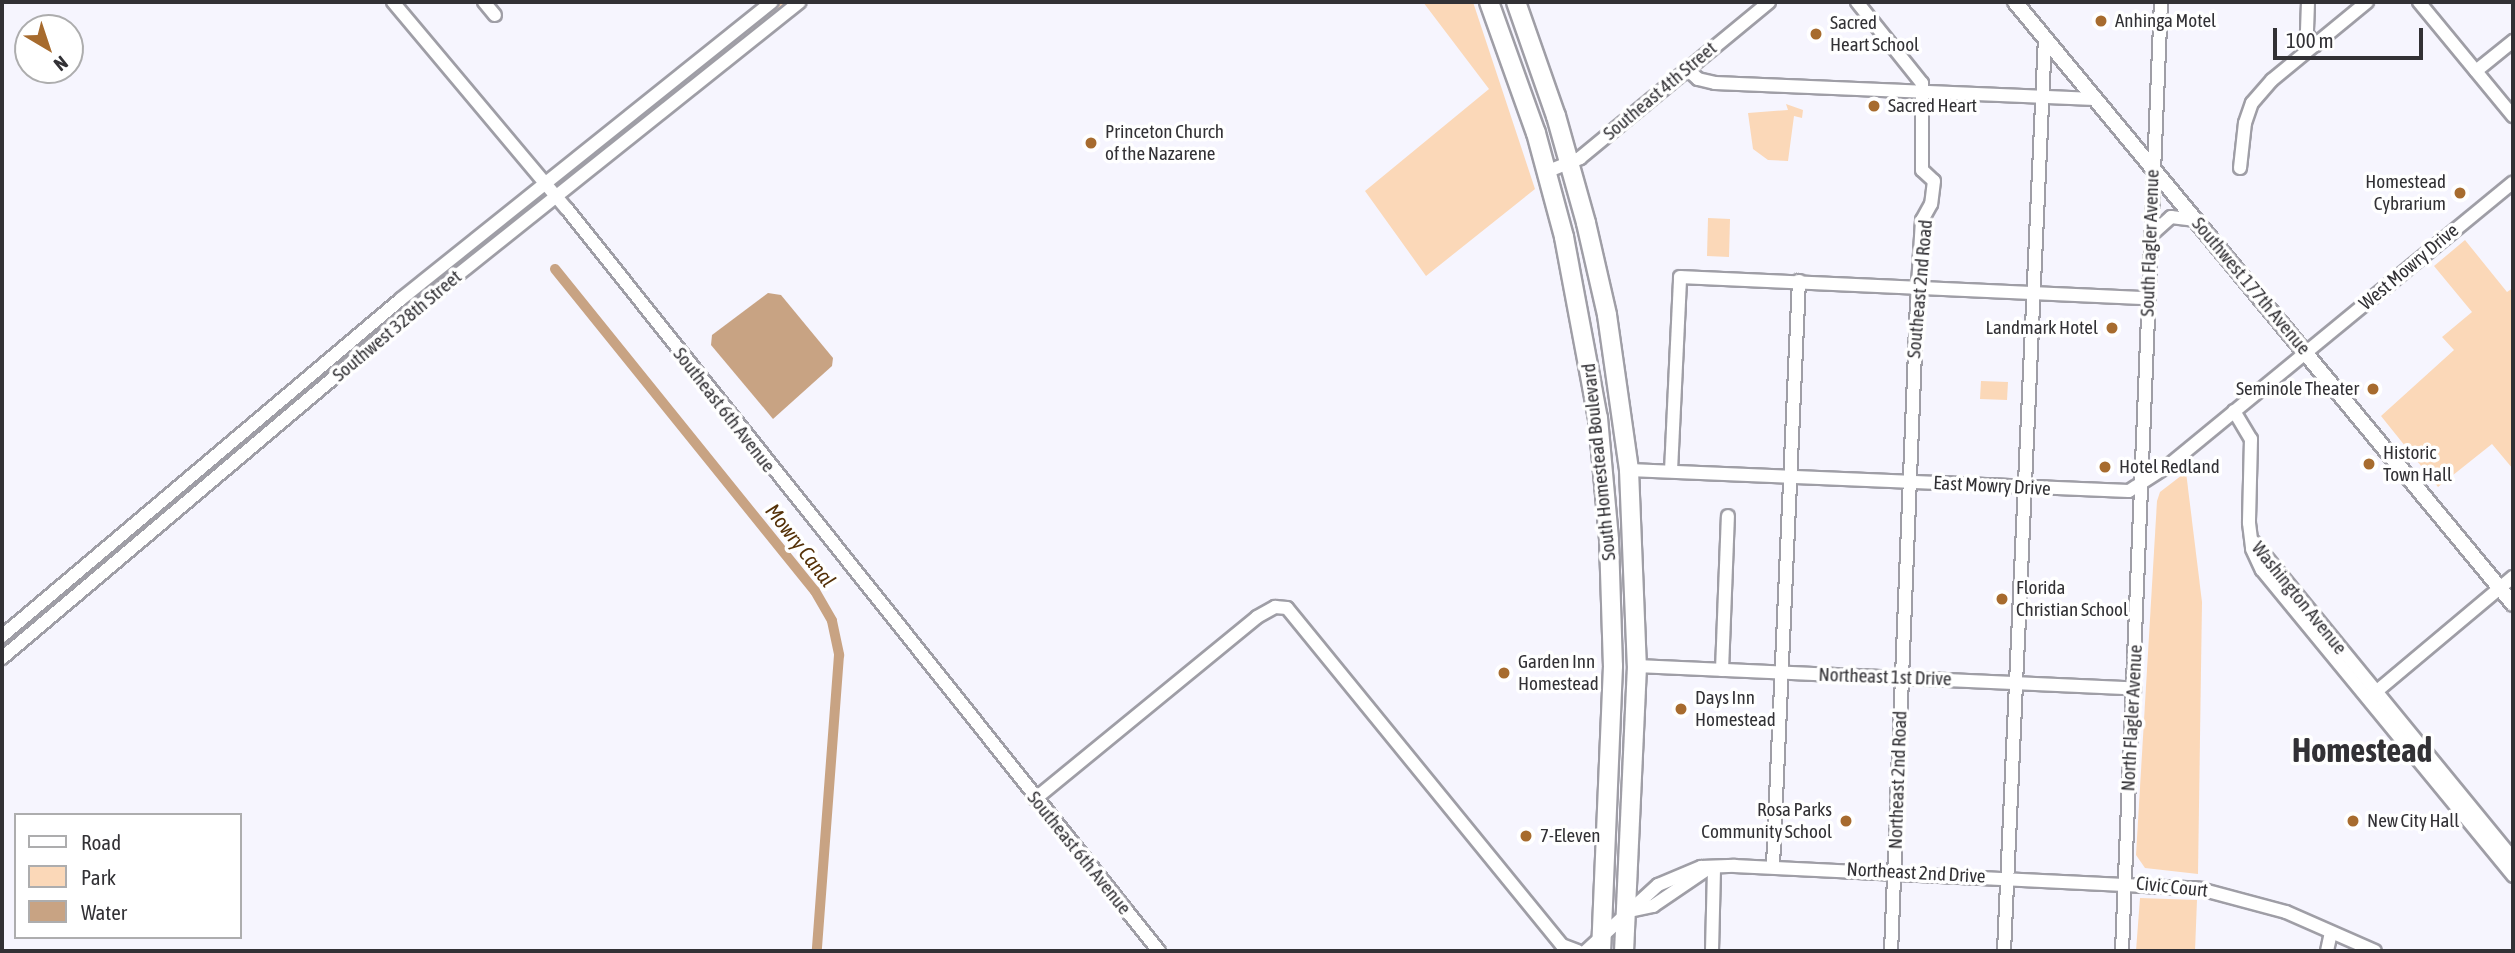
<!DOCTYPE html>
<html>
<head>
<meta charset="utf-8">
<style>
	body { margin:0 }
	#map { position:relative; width:2515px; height:953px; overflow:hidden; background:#f6f5fe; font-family:"Asap Condensed",sans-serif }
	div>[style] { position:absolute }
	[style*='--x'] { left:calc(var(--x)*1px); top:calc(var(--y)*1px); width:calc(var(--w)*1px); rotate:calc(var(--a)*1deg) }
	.green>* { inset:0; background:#fbd8b8 }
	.water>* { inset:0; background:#c8a383 }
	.canal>* { height:10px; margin:-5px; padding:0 5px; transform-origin:5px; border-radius:5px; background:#c8a383 }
	.roads { filter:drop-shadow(2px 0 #9f9ea6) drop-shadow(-2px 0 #9f9ea6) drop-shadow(0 2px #9f9ea6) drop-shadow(0 -2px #9f9ea6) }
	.minor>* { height:12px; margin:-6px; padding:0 6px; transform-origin:6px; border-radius:6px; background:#fff }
	.major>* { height:14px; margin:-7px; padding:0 7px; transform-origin:7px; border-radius:7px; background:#fff }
	.highway>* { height:18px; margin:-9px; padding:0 9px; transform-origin:9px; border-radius:9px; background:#fff }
	.dots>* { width:19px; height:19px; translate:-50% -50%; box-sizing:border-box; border:4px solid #fff; border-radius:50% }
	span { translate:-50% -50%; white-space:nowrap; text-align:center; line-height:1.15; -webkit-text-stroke:7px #fff; paint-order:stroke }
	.poi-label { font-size:19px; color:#323135 }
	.left { translate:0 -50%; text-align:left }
	.right { translate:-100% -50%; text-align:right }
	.street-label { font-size:19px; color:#323135 }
	.water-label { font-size:21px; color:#543007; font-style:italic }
	.town-label { font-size:33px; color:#323135; font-weight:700 }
	.frame { position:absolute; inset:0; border:4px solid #323135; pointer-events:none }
	.legend { position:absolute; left:14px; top:813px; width:228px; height:126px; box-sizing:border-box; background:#fff; border:2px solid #adadae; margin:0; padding:9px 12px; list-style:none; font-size:21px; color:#323135 }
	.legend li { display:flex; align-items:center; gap:14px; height:35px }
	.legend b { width:35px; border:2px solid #adadae }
	.north { position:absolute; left:14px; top:14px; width:70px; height:70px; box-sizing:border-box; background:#fff; border:2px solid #adadae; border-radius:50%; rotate:141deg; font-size:19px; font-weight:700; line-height:28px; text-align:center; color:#323135 }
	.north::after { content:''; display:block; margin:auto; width:24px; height:32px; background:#a76b2e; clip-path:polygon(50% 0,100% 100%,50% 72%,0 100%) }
	.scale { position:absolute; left:2273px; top:28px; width:150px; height:32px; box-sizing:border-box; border:4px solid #323135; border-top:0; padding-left:9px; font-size:21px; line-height:24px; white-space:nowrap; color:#323135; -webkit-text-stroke:5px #fff; paint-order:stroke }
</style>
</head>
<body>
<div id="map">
	<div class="green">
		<div style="clip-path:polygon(781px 2px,787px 2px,699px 75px,705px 63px)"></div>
		<div style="clip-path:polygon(1423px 2px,1473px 2px,1535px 189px,1426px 276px,1365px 191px,1489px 89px)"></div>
		<div style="clip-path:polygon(1786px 104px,1803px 110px,1802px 118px,1794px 116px,1788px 161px,1768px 160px,1753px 149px,1748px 113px,1788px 110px)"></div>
		<div style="clip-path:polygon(1708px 218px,1730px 219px,1729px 257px,1707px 256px)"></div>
		<div style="clip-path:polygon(2465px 240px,2507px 292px,2513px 288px,2513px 469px,2492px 444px,2438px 487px,2381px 416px,2454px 350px,2442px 337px,2472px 312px,2434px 266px)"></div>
		<div style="clip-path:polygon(395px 312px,390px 323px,2px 651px,2px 644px)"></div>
		<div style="clip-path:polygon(1981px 381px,2008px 382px,2007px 400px,1980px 399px)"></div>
		<div style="clip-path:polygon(2186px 472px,2202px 602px,2198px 874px,2145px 868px,2136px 855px,2157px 501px,2160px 492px)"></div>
		<div style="clip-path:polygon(2140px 898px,2197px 900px,2195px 951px,2136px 951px)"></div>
	</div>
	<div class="water">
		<div style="clip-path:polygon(768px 293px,781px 295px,833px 358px,832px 366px,773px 419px,711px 345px,712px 335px)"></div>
	</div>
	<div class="canal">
		<div style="--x:555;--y:269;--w:414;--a:51.1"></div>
		<div style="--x:815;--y:591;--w:34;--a:60"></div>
		<div style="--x:832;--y:621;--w:35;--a:78"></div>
		<div style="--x:839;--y:655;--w:297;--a:94.3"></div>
	</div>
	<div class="roads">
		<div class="minor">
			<div style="--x:393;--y:2;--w:270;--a:50"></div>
			<div style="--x:567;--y:209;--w:949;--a:51.42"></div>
			<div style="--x:484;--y:2;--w:17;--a:50"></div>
			<div style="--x:1857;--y:2;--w:104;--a:51.3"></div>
			<div style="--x:1922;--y:83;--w:87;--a:90"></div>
			<div style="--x:1922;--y:170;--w:16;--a:43"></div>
			<div style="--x:1934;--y:181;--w:23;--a:97"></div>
			<div style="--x:1931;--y:204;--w:18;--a:119"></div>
			<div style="--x:1922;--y:220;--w:82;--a:93.5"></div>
			<div style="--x:1917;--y:302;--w:650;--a:92.29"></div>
			<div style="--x:2308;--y:2;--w:32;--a:92"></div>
			<div style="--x:2307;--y:34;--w:14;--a:54"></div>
			<div style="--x:2419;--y:2;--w:148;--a:50.5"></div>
			<div style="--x:1687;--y:69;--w:15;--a:42"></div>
			<div style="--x:1698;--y:79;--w:17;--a:13"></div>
			<div style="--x:1715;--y:83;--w:380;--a:2.4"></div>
			<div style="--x:2476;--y:71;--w:48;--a:-39"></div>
			<div style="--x:2240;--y:168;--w:45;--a:-83.7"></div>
			<div style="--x:2245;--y:123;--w:21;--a:-71"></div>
			<div style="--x:2252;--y:103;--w:30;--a:-49"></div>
			<div style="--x:2272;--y:80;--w:123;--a:-39.4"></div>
			<div style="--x:1546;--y:172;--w:37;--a:-22"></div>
			<div style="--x:1580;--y:158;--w:245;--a:-39.5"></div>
			<div style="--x:2151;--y:235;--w:27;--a:-42"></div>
			<div style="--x:2171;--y:217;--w:25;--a:7"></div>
			<div style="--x:2234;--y:411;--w:33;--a:59"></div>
			<div style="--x:2251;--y:439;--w:84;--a:91.4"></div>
			<div style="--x:2249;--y:523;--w:26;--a:83"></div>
			<div style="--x:2252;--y:549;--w:23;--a:65"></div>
			<div style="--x:2262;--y:570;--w:396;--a:50.6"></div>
			<div style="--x:1629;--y:470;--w:500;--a:2.41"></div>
			<div style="--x:2129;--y:491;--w:48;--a:-33"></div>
			<div style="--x:2169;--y:465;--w:445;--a:-39.4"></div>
			<div style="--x:1671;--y:471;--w:194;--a:-87.3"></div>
			<div style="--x:1680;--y:277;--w:467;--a:2.6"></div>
			<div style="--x:2254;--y:542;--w:409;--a:50.7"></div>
			<div style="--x:2;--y:636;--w:522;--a:-40.18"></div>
			<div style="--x:401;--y:299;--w:475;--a:-38.7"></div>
			<div style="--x:2;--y:658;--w:541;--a:-40.2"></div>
			<div style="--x:415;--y:309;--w:492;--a:-38.6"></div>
			<div style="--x:1637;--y:666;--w:498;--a:2.6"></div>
			<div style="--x:1722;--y:670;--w:154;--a:-87.8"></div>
			<div style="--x:2371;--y:696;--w:185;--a:-40"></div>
			<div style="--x:1035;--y:799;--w:287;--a:-39.3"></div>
			<div style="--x:1257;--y:617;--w:21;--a:-29"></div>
			<div style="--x:1275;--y:607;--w:12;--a:5"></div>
			<div style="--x:1287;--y:608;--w:435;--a:50.8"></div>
			<div style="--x:1562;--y:945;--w:17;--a:21"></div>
			<div style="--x:1773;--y:866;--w:586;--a:-87.46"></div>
			<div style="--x:1625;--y:912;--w:29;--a:-12"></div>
			<div style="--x:1653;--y:906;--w:64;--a:-34.2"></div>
			<div style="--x:1586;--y:951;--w:98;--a:-42.5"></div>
			<div style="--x:1658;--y:885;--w:47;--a:-22.7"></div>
			<div style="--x:1701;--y:867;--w:34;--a:-2"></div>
			<div style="--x:1735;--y:866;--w:466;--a:2.8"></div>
			<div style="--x:2200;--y:889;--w:89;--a:15"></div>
			<div style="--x:2286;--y:912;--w:97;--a:23.7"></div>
			<div style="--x:1712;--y:951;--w:84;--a:-88.6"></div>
			<div style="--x:2004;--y:951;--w:914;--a:-87.43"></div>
			<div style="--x:2122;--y:951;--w:950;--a:-87.65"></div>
			<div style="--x:2327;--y:951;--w:19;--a:-78"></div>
		</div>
		<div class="major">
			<div style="--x:2015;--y:2;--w:781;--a:50.4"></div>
		</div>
		<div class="highway">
			<div style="--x:1489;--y:2;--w:139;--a:70.3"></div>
			<div style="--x:1536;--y:133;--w:108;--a:74.9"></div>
			<div style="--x:1564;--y:237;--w:184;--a:79.4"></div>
			<div style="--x:1598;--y:418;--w:122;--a:84.8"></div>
			<div style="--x:1609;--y:540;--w:126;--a:88.2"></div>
			<div style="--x:1613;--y:666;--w:285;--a:92.4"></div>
			<div style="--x:1516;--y:2;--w:121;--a:70.7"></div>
			<div style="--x:1556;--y:116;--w:111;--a:74.3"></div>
			<div style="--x:1586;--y:223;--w:94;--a:77.1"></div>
			<div style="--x:1607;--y:315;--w:157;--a:81.9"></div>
			<div style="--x:1629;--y:470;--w:196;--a:87.7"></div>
			<div style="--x:1637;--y:666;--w:285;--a:92.6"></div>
		</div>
	</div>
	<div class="dots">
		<div style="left:2101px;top:21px;background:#a76b2e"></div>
		<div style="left:1816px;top:34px;background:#a76b2e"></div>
		<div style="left:1874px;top:106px;background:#a76b2e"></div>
		<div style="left:1091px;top:143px;background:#a76b2e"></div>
		<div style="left:2460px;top:193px;background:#a76b2e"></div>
		<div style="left:2112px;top:328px;background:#a76b2e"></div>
		<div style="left:2373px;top:389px;background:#a76b2e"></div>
		<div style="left:2369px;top:464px;background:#a76b2e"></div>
		<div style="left:2105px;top:467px;background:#a76b2e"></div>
		<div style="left:2002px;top:599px;background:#a76b2e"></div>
		<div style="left:1504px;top:673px;background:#a76b2e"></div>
		<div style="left:1681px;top:709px;background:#a76b2e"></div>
		<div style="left:1846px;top:821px;background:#a76b2e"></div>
		<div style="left:2353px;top:821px;background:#a76b2e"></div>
		<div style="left:1526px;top:836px;background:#a76b2e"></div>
	</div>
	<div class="poi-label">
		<span class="left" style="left:2115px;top:21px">Anhinga Motel</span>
		<span class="left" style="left:1830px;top:34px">Sacred<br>Heart School</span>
		<span class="left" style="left:1888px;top:106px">Sacred Heart</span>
		<span class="left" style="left:1105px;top:143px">Princeton Church<br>of the Nazarene</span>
		<span class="right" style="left:2446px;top:193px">Homestead<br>Cybrarium</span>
		<span class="right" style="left:2098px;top:328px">Landmark Hotel</span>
		<span class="right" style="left:2359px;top:389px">Seminole Theater</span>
		<span class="left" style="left:2383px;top:464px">Historic<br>Town Hall</span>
		<span class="left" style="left:2119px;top:467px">Hotel Redland</span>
		<span class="left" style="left:2016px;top:599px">Florida<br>Christian School</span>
		<span class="left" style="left:1518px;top:673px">Garden Inn<br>Homestead</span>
		<span class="left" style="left:1695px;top:709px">Days Inn<br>Homestead</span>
		<span class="right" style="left:1832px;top:821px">Rosa Parks<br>Community School</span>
		<span class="left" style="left:2367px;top:821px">New City Hall</span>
		<span class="left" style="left:1540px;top:836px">7-Eleven</span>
	</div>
	<div class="street-label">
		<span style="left:1660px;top:91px;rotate:-40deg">Southeast 4th Street</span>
		<span style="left:2150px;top:243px;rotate:-88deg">South Flagler Avenue</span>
		<span style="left:2409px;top:267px;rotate:-40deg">West Mowry Drive</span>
		<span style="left:2251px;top:286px;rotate:50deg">Southwest 177th Avenue</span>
		<span style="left:1920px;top:289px;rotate:-85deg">Southeast 2nd Road</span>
		<span style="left:397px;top:326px;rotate:-40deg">Southwest 328th Street</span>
		<span style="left:724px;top:410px;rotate:52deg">Southeast 6th Avenue</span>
		<span style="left:1599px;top:462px;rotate:-96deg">South Homestead Boulevard</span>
		<span style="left:1992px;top:486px;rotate:3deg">East Mowry Drive</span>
		<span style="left:2299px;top:598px;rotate:51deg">Washington Avenue</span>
		<span style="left:1885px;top:677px;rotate:2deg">Northeast 1st Drive</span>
		<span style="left:2132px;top:718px;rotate:-87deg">North Flagler Avenue</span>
		<span style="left:1898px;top:780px;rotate:-88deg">Northeast 2nd Road</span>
		<span style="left:1079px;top:853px;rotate:51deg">Southeast 6th Avenue</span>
		<span style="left:1916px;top:873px;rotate:3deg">Northeast 2nd Drive</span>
		<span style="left:2172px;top:887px;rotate:6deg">Civic Court</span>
	</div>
	<div class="water-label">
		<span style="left:801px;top:545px;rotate:52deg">Mowry Canal</span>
	</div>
	<div class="town-label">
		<span style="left:2362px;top:751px">Homestead</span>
	</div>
	<div class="frame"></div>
	<ul class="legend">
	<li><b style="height:9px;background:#fff"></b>Road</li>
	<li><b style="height:19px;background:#fbd8b8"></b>Park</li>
	<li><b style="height:19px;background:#c8a383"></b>Water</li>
	</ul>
	<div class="north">N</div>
	<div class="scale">100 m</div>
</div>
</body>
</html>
